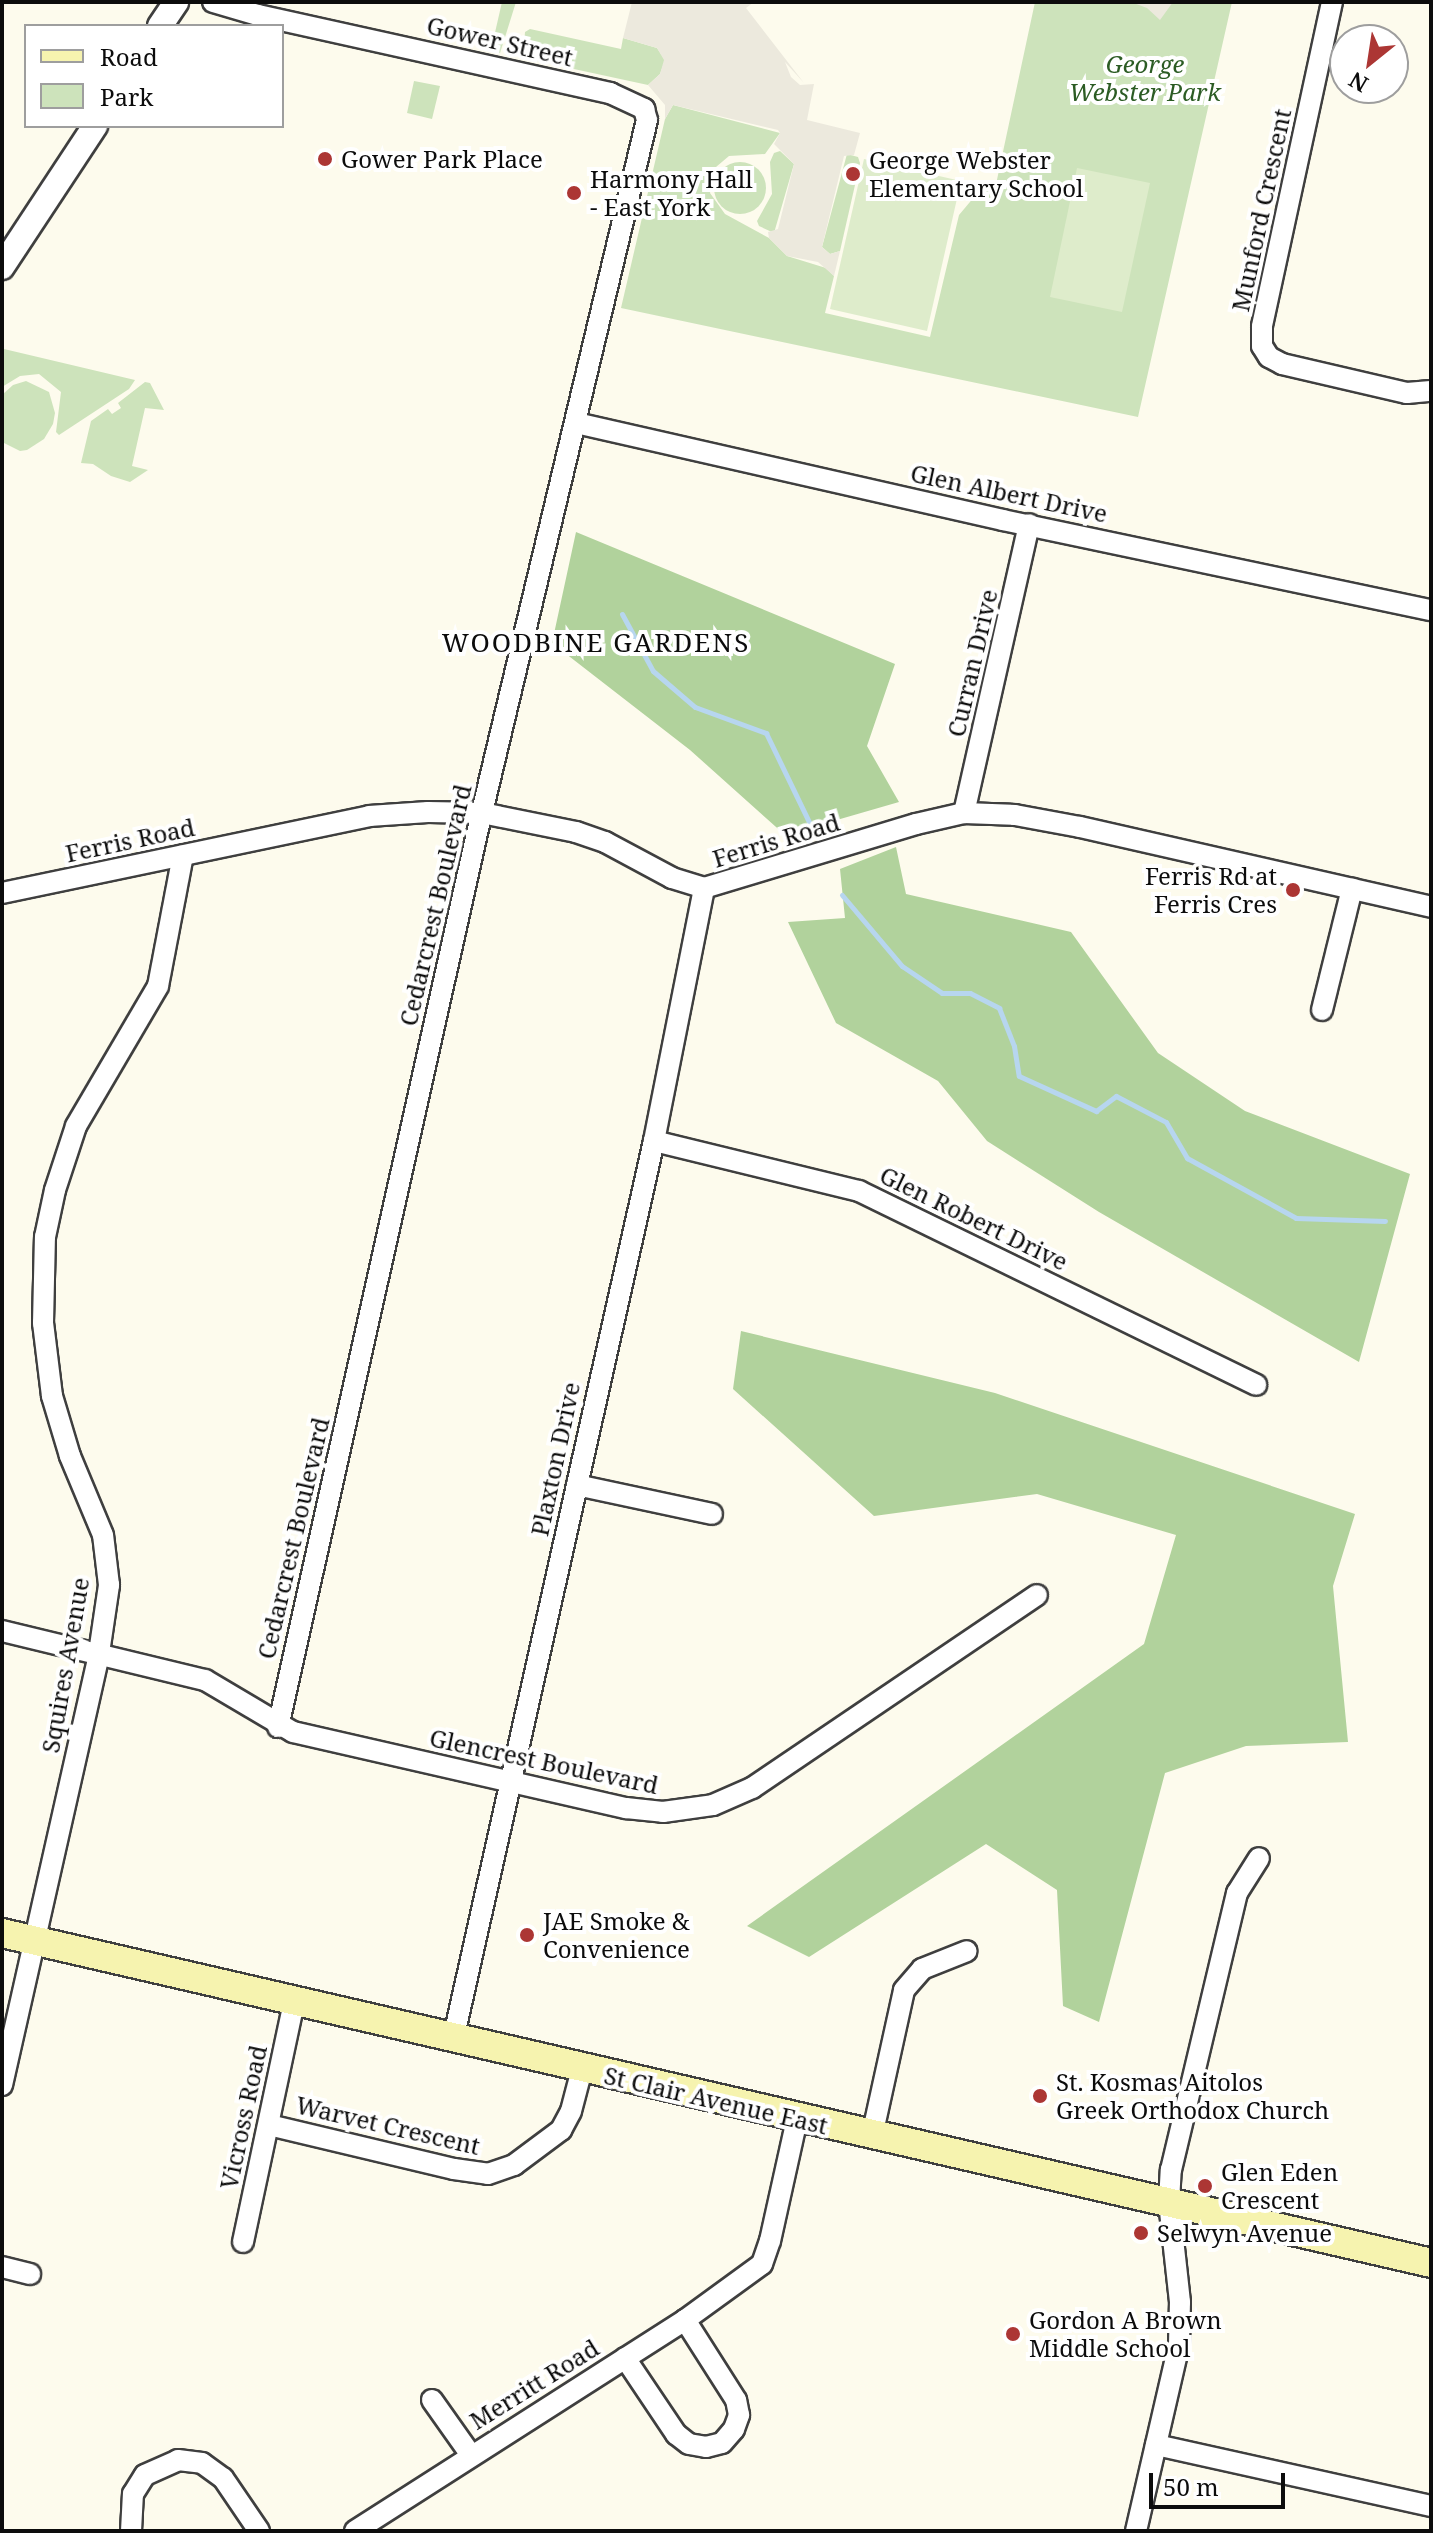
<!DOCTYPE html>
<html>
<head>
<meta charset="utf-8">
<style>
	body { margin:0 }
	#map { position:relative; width:1433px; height:2533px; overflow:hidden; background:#fdfbed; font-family:"Noto Serif",serif }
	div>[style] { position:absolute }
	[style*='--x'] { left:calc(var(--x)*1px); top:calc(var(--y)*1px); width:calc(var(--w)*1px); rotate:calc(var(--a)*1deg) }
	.green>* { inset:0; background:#cde3bb }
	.round { border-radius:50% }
	.forest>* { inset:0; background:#b1d29c }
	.pitch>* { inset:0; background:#deeccb }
	.plaza>* { inset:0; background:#ece9dd }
	.stream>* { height:5px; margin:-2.5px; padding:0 2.5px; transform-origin:2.5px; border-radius:2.5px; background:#b7d6ef }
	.roads { filter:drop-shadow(2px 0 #3f3f3f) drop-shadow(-2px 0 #3f3f3f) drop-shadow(0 2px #3f3f3f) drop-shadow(0 -2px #3f3f3f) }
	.minor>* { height:20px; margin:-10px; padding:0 10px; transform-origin:10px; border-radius:10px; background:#fff }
	.tertiary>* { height:24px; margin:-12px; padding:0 12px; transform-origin:12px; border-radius:12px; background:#fff }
	.secondary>* { height:28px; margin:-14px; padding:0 14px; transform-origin:14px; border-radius:14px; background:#f6f3af }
	.dots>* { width:22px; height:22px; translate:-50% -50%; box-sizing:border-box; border:4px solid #fff; border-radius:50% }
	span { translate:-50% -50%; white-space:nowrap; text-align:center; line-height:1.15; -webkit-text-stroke:8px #fff; paint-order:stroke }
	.street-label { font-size:24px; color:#0c0c0c }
	.park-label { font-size:24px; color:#2c5c24; font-style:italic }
	.poi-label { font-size:24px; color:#0c0c0c }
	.left { translate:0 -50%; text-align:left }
	.right { translate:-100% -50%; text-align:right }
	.neighbourhood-label { font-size:26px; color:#0c0c0c; letter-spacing:2px }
	.frame { position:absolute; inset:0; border:4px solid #0c0c0c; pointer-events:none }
	.legend { position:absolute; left:24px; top:24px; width:260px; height:104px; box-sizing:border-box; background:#fff; border:2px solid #9e9e9e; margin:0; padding:10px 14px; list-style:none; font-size:24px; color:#0c0c0c }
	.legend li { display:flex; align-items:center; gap:16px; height:40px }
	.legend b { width:40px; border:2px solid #9e9e9e }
	.north { position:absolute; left:1329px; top:24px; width:80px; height:80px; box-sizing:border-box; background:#fff; border:2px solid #9e9e9e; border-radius:50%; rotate:210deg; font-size:22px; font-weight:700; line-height:32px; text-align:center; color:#0c0c0c }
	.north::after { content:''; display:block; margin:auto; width:28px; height:36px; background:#ac3634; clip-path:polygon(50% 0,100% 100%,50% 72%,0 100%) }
	.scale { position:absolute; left:1149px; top:2473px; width:136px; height:36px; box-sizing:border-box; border:4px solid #0c0c0c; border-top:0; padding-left:10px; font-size:24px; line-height:28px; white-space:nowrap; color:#0c0c0c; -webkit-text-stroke:6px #fff; paint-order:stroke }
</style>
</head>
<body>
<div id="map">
	<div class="green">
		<div style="clip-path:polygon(502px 2px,516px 2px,500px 53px,491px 50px)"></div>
		<div style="clip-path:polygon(1035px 2px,1232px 2px,1138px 417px,621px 308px,665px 119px,673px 105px,780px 133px,765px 154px,729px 156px,716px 167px,710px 193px,725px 214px,769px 238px,787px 256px,826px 268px,834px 276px,825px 313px,930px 337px,959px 215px,980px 190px,995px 189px)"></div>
		<div style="clip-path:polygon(530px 29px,621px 49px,623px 38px,657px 48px,665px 60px,660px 74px,648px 85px,523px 58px,525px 32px)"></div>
		<div style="clip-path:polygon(414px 81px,440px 86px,432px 119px,407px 113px)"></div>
		<div style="clip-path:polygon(780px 151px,794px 164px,774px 233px,759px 226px,757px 221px,772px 194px,770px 162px,774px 153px)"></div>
		<div style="clip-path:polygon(847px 154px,858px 157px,860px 163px,840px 251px,830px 254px,822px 247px)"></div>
		<div class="round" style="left:714px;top:162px;width:52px;height:52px"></div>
		<div style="clip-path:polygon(2px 349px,4px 349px,135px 380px,129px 389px,59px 435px,56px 432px,61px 392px,39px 374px,20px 376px,2px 387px)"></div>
		<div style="clip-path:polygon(26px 381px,49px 392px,55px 413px,53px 424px,44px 439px,27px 450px,20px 451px,2px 442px,2px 395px,13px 385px)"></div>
		<div style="clip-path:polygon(145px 382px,150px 383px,164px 410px,145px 408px,132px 466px,148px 470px,130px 482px,111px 476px,93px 464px,81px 463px,91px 421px,108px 409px,112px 414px,121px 408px,118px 403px)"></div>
	</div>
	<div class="forest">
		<div style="clip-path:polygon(576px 532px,895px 664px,867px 746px,899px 802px,785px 835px,690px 750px,552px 643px)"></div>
		<div style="clip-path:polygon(896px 847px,906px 894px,1071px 932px,1158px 1053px,1245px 1111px,1410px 1174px,1359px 1362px,1099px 1212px,987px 1141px,938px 1081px,836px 1023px,788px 922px,845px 918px,840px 869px)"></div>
		<div style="clip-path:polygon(741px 1331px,995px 1393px,1355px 1514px,1333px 1586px,1348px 1742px,1246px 1746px,1165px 1773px,1099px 2022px,1063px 2006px,1057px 1890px,986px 1844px,809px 1957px,747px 1926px,1144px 1644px,1176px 1535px,1037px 1494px,874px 1516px,733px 1389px)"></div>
	</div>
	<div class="pitch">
		<div style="clip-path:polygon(864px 159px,961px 181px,927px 331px,830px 309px)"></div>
		<div style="clip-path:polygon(1077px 168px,1150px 183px,1122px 312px,1050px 297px)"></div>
	</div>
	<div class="plaza">
		<div style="clip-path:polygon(632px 2px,754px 2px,746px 8px,804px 83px,785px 62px,791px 77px,800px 85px,814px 84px,807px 120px,860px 133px,854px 155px,844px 156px,822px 247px,830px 254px,840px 251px,834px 276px,818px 262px,787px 256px,769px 238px,768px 232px,778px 229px,794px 164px,774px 144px,780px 133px,778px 130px,673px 105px,665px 119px,665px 105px,648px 85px,660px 74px,664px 60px,657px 48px,623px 38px)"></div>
		<div style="clip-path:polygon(1131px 2px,1173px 2px,1160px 20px,1147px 8px)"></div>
	</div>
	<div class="stream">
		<div style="--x:622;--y:614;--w:65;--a:61.5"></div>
		<div style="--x:653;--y:671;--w:55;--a:40.6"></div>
		<div style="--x:695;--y:707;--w:76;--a:20.1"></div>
		<div style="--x:766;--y:733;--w:99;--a:64.2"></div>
		<div style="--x:842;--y:895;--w:93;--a:49.8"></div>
		<div style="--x:902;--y:966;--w:48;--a:34"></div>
		<div style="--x:942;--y:993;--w:28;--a:0"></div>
		<div style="--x:970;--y:993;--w:33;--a:27"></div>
		<div style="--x:999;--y:1008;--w:41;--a:68.5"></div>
		<div style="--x:1014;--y:1046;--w:30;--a:81"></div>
		<div style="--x:1019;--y:1076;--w:85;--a:24.4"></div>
		<div style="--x:1096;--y:1111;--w:25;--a:-37"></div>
		<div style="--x:1116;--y:1096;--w:56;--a:27.5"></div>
		<div style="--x:1166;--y:1122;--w:42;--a:59.7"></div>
		<div style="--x:1187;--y:1158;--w:124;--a:28.8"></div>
		<div style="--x:1296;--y:1218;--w:89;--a:1.9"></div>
	</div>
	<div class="roads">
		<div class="minor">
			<div style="--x:213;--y:2;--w:47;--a:16.1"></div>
			<div style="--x:258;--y:15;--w:361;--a:12.5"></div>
			<div style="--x:610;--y:93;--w:38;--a:25"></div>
			<div style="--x:644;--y:109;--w:11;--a:75"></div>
			<div style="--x:647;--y:120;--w:733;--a:103.41"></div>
			<div style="--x:477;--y:833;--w:916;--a:102.55"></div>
			<div style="--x:1332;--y:2;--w:332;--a:102.2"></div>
			<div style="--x:1262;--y:327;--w:19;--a:90"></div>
			<div style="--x:1262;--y:346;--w:13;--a:58"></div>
			<div style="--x:1269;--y:357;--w:15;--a:28"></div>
			<div style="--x:1282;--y:364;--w:128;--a:13.1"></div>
			<div style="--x:1407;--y:393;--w:24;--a:-5"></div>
			<div style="--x:576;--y:423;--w:438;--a:12.8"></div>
			<div style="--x:1003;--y:520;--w:437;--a:11.9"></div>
			<div style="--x:964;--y:813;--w:296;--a:-77.3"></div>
			<div style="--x:2;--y:893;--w:375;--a:-11.8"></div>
			<div style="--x:369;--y:816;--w:59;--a:-3.9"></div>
			<div style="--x:428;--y:812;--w:54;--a:1.1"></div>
			<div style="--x:482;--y:813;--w:96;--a:11.4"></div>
			<div style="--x:576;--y:832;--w:31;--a:19"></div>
			<div style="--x:605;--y:842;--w:76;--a:28.2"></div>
			<div style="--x:672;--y:878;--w:34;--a:17"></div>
			<div style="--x:704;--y:888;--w:221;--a:-16.8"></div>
			<div style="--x:916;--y:824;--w:49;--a:-12.9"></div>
			<div style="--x:964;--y:813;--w:51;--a:2.2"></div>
			<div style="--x:1015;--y:815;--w:66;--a:10.5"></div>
			<div style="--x:1080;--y:827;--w:360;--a:12.8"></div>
			<div style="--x:1322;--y:1010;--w:125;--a:-76.1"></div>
			<div style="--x:654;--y:1141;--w:211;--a:13.7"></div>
			<div style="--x:859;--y:1191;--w:442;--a:26"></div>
			<div style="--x:577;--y:1485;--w:138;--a:12.1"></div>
			<div style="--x:2;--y:1631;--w:209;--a:13.6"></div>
			<div style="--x:205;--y:1680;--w:102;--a:30.6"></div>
			<div style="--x:293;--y:1732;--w:342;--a:12.9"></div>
			<div style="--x:626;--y:1808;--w:37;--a:6"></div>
			<div style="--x:663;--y:1812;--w:50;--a:-8"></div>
			<div style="--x:713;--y:1805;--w:43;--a:-23.6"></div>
			<div style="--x:752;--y:1788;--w:344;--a:-34.1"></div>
			<div style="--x:453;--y:2040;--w:921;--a:-77.4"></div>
			<div style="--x:654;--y:1141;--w:258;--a:-78.8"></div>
			<div style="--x:2;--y:2085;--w:443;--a:-77.3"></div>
			<div style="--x:99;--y:1653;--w:69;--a:-81.6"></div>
			<div style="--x:109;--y:1585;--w:50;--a:-96.8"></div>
			<div style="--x:103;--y:1535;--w:86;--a:-112.7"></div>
			<div style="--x:70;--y:1456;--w:63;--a:-106.7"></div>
			<div style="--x:52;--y:1396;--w:74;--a:-97"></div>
			<div style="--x:43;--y:1323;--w:86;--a:-88.7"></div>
			<div style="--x:45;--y:1237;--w:48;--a:-78"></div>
			<div style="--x:55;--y:1190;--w:67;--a:-71.8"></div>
			<div style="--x:76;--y:1126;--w:162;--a:-59.6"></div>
			<div style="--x:158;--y:986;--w:133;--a:-79.2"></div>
			<div style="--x:269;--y:2125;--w:190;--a:13.4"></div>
			<div style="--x:454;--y:2169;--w:34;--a:8"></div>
			<div style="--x:488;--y:2174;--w:28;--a:-19"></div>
			<div style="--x:514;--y:2165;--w:59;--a:-36.7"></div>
			<div style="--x:561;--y:2130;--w:21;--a:-62"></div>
			<div style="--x:571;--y:2111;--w:43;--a:-75.3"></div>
			<div style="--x:872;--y:2136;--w:149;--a:-77.6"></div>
			<div style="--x:904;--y:1990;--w:28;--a:-49"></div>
			<div style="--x:922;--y:1969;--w:48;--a:-21.8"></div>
			<div style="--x:243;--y:2242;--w:245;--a:-78"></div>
			<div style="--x:2;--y:2267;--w:29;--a:14"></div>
			<div style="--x:625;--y:2358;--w:92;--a:56.1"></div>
			<div style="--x:676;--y:2434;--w:16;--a:38"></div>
			<div style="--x:689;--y:2444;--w:17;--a:10"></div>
			<div style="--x:706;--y:2447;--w:16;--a:-14"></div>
			<div style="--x:722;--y:2443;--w:18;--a:-49"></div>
			<div style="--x:734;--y:2429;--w:15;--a:-70"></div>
			<div style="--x:739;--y:2415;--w:15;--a:-101"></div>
			<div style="--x:736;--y:2400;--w:95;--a:-122.5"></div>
			<div style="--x:432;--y:2400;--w:67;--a:54.7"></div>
			<div style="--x:1156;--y:2445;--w:282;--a:12.5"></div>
			<div style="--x:131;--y:2531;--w:37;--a:-87"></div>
			<div style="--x:133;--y:2494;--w:22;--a:-58"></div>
			<div style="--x:145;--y:2475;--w:36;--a:-24"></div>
			<div style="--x:178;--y:2460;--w:24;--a:7"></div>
			<div style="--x:202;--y:2463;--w:26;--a:36"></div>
			<div style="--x:223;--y:2478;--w:64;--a:55.8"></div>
			<div style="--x:355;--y:2531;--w:392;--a:-32.6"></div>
			<div style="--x:685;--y:2320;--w:95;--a:-36"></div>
			<div style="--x:762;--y:2264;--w:24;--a:-71"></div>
			<div style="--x:770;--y:2241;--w:125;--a:-77.5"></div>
			<div style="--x:1136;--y:2531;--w:191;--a:-77"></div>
			<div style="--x:1179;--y:2345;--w:43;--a:-88.7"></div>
			<div style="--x:1180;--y:2302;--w:100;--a:-96.3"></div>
			<div style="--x:1169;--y:2203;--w:33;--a:-87"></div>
			<div style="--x:1171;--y:2170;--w:285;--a:-76.6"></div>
			<div style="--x:1237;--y:1893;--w:41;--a:-57.8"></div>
		</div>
		<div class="tertiary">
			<div style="--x:160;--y:26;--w:29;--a:-56"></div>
			<div style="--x:2;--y:267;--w:169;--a:-56.6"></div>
		</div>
		<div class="secondary">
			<div style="--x:2;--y:1933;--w:1467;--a:13"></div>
		</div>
	</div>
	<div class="dots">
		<div style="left:325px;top:159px;background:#ac3634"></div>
		<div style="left:853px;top:174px;background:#ac3634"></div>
		<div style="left:574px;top:193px;background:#ac3634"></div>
		<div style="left:1293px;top:890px;background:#ac3634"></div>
		<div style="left:527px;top:1935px;background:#ac3634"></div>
		<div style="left:1040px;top:2096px;background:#ac3634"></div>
		<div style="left:1205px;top:2186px;background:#ac3634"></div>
		<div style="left:1141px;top:2233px;background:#ac3634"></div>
		<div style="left:1013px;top:2334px;background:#ac3634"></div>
	</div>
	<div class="street-label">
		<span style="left:500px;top:41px;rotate:13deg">Gower Street</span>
		<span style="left:1261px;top:210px;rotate:-78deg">Munford Crescent</span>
		<span style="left:1009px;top:493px;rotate:12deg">Glen Albert Drive</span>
		<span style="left:972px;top:663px;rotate:-77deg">Curran Drive</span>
		<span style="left:130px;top:840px;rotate:-12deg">Ferris Road</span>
		<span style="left:776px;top:840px;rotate:-17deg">Ferris Road</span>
		<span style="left:435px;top:905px;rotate:-77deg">Cedarcrest Boulevard</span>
		<span style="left:974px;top:1218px;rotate:26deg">Glen Robert Drive</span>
		<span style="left:555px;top:1459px;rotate:-78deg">Plaxton Drive</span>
		<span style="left:293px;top:1538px;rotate:-77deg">Cedarcrest Boulevard</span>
		<span style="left:65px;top:1665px;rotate:-80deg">Squires Avenue</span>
		<span style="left:544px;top:1761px;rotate:12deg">Glencrest Boulevard</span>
		<span style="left:716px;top:2100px;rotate:13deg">St Clair Avenue East</span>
		<span style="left:243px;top:2117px;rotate:-78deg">Vicross Road</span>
		<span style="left:388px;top:2125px;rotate:13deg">Warvet Crescent</span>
		<span style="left:534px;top:2384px;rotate:-32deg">Merritt Road</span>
	</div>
	<div class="park-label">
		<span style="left:1145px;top:78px">George<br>Webster Park</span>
	</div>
	<div class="poi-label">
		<span class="left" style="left:341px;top:159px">Gower Park Place</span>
		<span class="left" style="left:869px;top:174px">George Webster<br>Elementary School</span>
		<span class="left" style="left:590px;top:193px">Harmony Hall<br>- East York</span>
		<span class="right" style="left:1277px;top:890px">Ferris Rd at<br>Ferris Cres</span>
		<span class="left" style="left:543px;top:1935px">JAE Smoke &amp;<br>Convenience</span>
		<span class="left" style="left:1056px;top:2096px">St. Kosmas Aitolos<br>Greek Orthodox Church</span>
		<span class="left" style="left:1221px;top:2186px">Glen Eden<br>Crescent</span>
		<span class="left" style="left:1157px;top:2233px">Selwyn Avenue</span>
		<span class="left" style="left:1029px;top:2334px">Gordon A Brown<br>Middle School</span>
	</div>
	<div class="neighbourhood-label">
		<span style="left:596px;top:643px">WOODBINE GARDENS</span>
	</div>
	<div class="frame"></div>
	<ul class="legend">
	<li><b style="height:10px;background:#f6f3af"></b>Road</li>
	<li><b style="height:22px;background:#cde3bb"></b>Park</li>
	</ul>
	<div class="north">N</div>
	<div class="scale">50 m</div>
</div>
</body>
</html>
